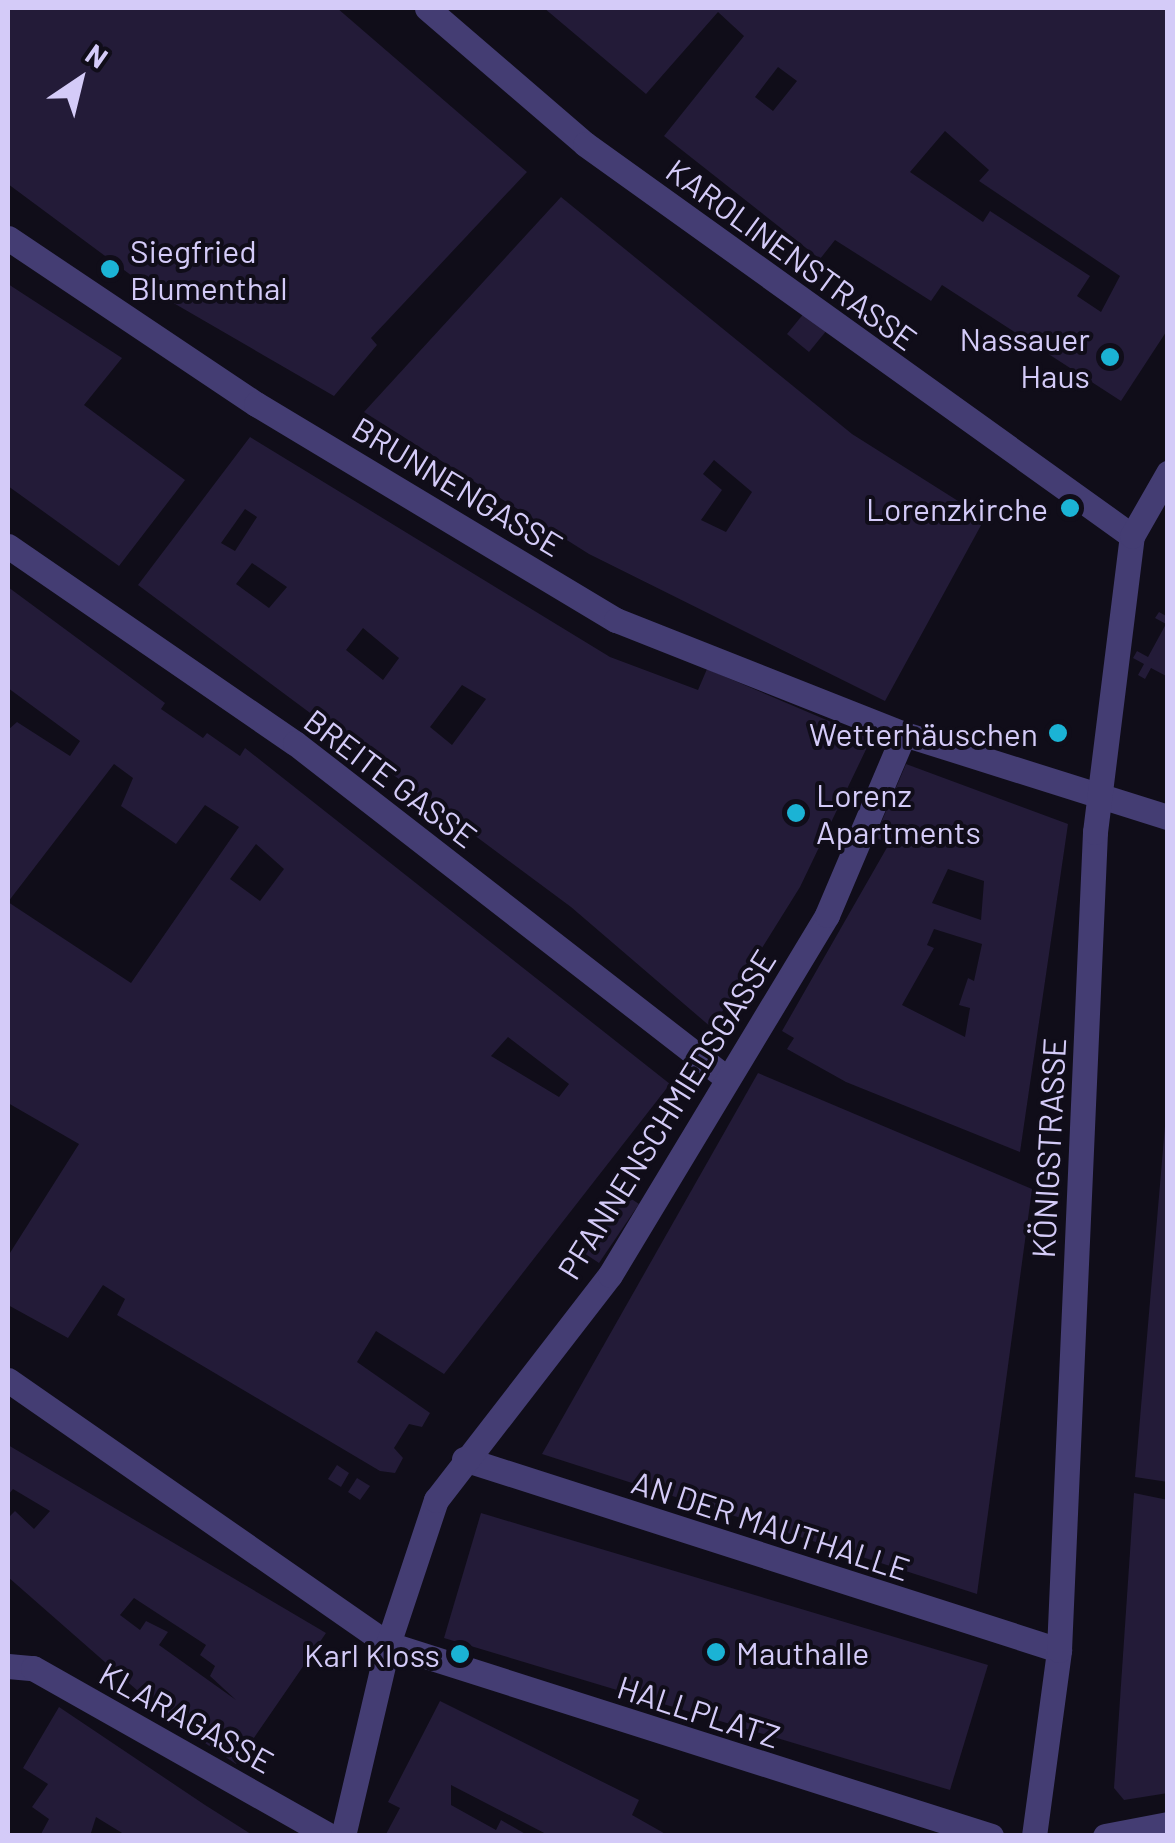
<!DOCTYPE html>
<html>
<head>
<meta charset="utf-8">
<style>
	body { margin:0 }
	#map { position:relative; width:1175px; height:1843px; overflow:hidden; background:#100d19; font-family:Barlow,sans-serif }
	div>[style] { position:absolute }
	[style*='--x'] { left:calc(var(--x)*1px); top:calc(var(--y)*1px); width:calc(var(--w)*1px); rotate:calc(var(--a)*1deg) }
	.building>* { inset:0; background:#231b38 }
	.round { border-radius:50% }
	.street>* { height:25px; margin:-12.5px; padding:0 12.5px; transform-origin:12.5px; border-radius:12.5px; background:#443d73 }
	.dots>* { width:28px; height:28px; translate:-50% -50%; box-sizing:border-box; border:5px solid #100d19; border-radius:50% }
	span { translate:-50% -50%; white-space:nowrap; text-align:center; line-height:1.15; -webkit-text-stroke:8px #100d19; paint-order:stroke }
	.poi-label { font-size:32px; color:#d4cbf8 }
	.left { translate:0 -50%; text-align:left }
	.right { translate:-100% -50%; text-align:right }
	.street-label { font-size:32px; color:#d4cbf8 }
	.frame { position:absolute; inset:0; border:10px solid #d4cbf8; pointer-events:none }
	.north { position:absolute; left:30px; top:30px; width:100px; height:100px; -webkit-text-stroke:8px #100d19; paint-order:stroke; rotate:35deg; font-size:28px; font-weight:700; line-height:40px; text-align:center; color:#d4cbf8 }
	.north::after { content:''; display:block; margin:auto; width:35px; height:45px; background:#d4cbf8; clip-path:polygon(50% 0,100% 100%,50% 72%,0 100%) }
</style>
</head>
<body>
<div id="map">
	<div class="building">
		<div style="clip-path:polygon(8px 8px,337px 8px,527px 172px,371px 338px,377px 345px,334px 396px,151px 290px,8px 184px)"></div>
		<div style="clip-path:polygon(evenodd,544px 8px,1168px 8px,1168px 329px,1121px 401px,942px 285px,931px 301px,835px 240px,820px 259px,664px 136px,744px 36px,718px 12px,646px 94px,544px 8px,778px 67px,797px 81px,773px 111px,755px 97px,778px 67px,544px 8px,945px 131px,989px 170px,979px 181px,1120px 276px,1101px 312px,1077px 296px,1090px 276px,990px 211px,983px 222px,910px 172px,945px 131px)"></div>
		<div style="clip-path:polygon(evenodd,561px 197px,852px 434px,985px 518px,885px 701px,589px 554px,364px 412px,561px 197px,714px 460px,752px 492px,726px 532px,701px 520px,722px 490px,703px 474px,714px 460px)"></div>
		<div style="clip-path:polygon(8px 284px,122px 358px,84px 405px,185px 480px,119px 566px,8px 486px)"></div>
		<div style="clip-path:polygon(805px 312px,827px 330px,809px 352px,787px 334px)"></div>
		<div style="clip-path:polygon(evenodd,250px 437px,610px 657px,698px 690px,707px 669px,871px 739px,800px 887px,712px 1028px,571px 907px,138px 585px,250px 437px,245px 509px,257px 517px,235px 551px,221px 543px,245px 509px,250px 437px,252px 563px,287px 587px,269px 608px,236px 584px,252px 563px,250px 437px,363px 628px,399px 658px,383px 680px,346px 650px,363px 628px,250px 437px,462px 685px,486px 699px,452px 745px,430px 727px,462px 685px)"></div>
		<div style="clip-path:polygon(evenodd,8px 587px,165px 703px,161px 709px,203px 738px,207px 733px,240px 756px,245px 748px,670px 1084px,444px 1374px,376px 1331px,357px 1362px,430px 1413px,422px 1427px,409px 1424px,394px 1448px,403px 1458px,395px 1473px,380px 1471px,117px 1315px,125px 1299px,103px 1285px,68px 1338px,8px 1305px,8px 1256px,79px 1144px,8px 1103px,8px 730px,17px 722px,70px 756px,80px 741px,8px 688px,8px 587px,114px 764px,133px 778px,121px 806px,176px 844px,205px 805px,239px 827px,131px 983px,8px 902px,114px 764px,8px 587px,256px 844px,284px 869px,260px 901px,230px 879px,256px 844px,8px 587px,508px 1037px,569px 1084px,559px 1097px,491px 1056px,508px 1037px)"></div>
		<div style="clip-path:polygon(1159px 612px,1168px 617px,1168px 677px,1151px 668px,1145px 679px,1138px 675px,1144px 664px,1133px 658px,1137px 651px,1148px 657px,1166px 624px,1155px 618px)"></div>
		<div class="round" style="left:1047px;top:722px;width:22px;height:22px"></div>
		<div style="clip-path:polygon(evenodd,906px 764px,1068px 824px,1020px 1152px,846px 1082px,787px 1049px,794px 1038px,782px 1031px,889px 844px,875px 837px,906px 764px,948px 869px,984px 881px,981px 920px,932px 903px,948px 869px,906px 764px,934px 929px,982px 944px,974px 981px,968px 978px,959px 1005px,970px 1008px,965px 1037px,902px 1005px,934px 948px,927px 945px,934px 929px)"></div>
		<div style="clip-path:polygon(758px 1073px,1032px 1189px,977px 1594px,542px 1454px)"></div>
		<div style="clip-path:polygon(1165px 1126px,1168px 1126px,1168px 1482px,1135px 1477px)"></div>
		<div style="clip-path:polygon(621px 1192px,639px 1204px,599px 1263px,581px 1251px)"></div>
		<div style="clip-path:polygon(evenodd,8px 1445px,326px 1633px,236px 1764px,171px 1720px,8px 1577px,8px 1518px,15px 1511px,34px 1529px,50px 1511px,13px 1489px,8px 1495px,8px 1445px,134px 1598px,206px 1645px,200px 1655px,215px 1666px,210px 1676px,236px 1700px,159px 1645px,168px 1632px,146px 1621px,140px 1630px,120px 1615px,134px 1598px)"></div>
		<div style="clip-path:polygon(337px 1465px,349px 1473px,341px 1487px,328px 1479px)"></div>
		<div style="clip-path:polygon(357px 1478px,370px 1486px,360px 1500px,348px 1492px)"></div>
		<div style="clip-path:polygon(1134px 1493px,1168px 1500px,1168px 1793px,1124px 1800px,1114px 1788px)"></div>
		<div style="clip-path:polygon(481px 1513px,988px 1665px,950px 1790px,444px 1638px)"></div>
		<div style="clip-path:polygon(440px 1701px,639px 1800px,632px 1815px,669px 1836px,550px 1836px,451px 1785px,451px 1805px,496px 1830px,501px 1820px,529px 1836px,385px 1836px,400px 1808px,388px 1802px)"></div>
		<div style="clip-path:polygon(59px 1707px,205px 1805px,254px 1836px,127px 1836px,96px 1817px,90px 1836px,40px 1836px,49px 1819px,32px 1807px,48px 1784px,23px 1768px)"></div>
	</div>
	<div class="street">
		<div style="--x:427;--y:8;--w:208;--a:40.7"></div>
		<div style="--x:585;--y:144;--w:673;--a:35.63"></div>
		<div style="--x:8;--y:238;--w:298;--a:33.8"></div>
		<div style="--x:256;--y:404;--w:420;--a:31"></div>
		<div style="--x:616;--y:620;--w:310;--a:21.6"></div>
		<div style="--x:904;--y:734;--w:277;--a:17.5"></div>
		<div style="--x:8;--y:546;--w:348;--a:34.5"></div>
		<div style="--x:295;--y:743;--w:544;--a:37.84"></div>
		<div style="--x:8;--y:1380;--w:463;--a:34.8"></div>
		<div style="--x:388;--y:1644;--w:633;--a:17.66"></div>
		<div style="--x:464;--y:1459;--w:625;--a:17.8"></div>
		<div style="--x:8;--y:1666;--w:25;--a:5"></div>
		<div style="--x:33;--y:1668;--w:341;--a:29.5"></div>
		<div style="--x:343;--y:1836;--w:197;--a:-76.8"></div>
		<div style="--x:388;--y:1644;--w:152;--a:-71.6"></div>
		<div style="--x:436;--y:1500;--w:284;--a:-52.3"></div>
		<div style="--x:610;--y:1275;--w:420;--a:-58.9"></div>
		<div style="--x:827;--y:915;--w:197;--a:-67"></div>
		<div style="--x:1034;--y:1836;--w:188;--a:-82.3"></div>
		<div style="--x:1059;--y:1650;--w:819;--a:-87.48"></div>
		<div style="--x:1095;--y:832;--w:298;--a:-82.9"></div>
		<div style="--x:1132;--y:536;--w:73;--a:-60.3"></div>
		<div style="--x:1105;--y:1836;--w:64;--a:-10.8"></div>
	</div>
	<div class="dots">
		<div style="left:110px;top:269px;background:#1bb3d5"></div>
		<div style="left:1110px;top:357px;background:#1bb3d5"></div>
		<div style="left:1070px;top:508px;background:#1bb3d5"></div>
		<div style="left:1058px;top:733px;background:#1bb3d5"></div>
		<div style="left:796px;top:813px;background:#1bb3d5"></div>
		<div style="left:716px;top:1652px;background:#1bb3d5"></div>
		<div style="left:460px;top:1654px;background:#1bb3d5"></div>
	</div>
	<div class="poi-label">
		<span class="left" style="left:130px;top:269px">Siegfried<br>Blumenthal</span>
		<span class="right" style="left:1090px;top:357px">Nassauer<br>Haus</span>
		<span class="right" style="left:1048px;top:508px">Lorenzkirche</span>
		<span class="right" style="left:1038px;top:733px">Wetterhäuschen</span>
		<span class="left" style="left:816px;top:813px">Lorenz<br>Apartments</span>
		<span class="left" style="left:736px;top:1652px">Mauthalle</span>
		<span class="right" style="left:440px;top:1654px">Karl Kloss</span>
	</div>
	<div class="street-label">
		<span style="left:792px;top:254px;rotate:36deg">KAROLINENSTRASSE</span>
		<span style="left:458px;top:486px;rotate:31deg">BRUNNENGASSE</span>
		<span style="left:391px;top:778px;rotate:37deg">BREITE GASSE</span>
		<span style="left:666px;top:1114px;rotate:-58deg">PFANNENSCHMIEDSGASSE</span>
		<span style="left:1048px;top:1148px;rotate:-87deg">KÖNIGSTRASSE</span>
		<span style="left:771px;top:1525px;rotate:18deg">AN DER MAUTHALLE</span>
		<span style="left:699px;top:1711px;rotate:18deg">HALLPLATZ</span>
		<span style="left:187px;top:1717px;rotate:29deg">KLARAGASSE</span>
	</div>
	<div class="frame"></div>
	<div class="north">N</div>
</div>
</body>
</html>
